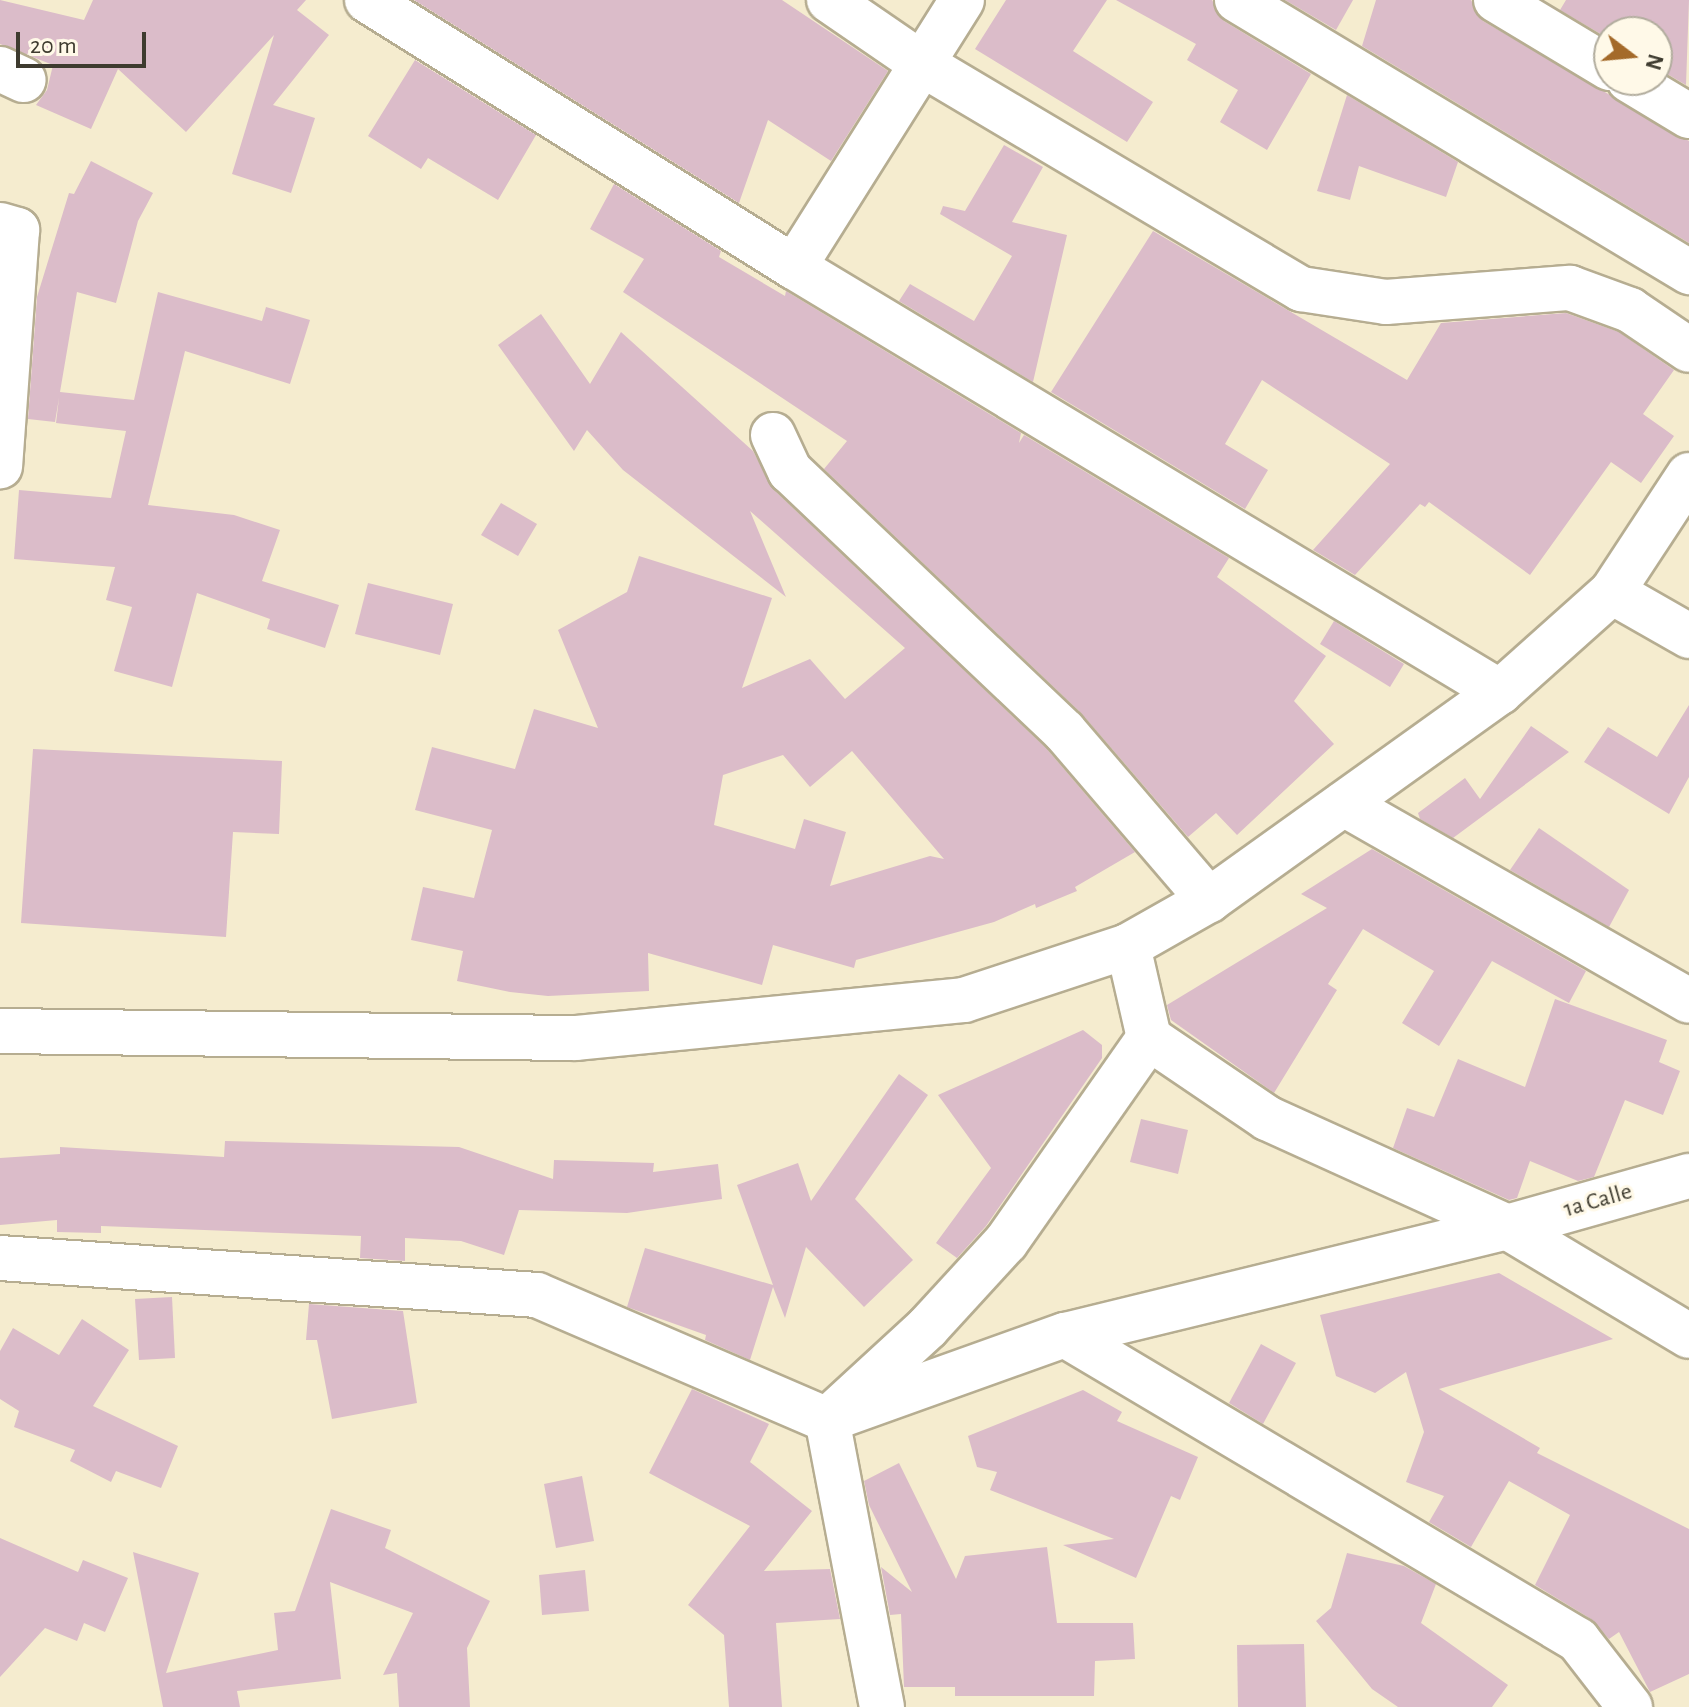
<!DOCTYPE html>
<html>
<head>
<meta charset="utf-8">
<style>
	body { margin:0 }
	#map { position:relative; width:1689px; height:1707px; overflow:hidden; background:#f5eccf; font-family:"Alegreya Sans",sans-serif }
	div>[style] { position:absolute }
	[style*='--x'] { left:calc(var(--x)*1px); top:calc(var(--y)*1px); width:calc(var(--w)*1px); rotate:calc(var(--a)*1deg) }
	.building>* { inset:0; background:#dbbcc9 }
	.roads { filter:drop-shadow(2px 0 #b6ad91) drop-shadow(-2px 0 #b6ad91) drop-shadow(0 2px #b6ad91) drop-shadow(0 -2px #b6ad91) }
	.street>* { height:44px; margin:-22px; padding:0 22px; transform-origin:22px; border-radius:22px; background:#fff }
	span { translate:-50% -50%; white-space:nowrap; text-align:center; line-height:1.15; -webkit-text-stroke:6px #fff9e8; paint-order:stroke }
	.street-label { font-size:24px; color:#3e3b2f }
	.north { position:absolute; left:1593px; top:16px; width:80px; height:80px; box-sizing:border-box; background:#fff9e8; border:2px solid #b2ad9e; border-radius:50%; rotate:106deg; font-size:22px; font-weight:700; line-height:32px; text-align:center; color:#3e3b2f }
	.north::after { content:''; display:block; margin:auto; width:28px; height:36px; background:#a46a2a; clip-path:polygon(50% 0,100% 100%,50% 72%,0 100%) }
	.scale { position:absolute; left:16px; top:32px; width:130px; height:36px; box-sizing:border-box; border:4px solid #3e3b2f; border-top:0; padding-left:10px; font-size:24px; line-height:28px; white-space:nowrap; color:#3e3b2f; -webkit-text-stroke:6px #fff9e8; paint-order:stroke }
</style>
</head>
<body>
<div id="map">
	<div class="building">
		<div style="clip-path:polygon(0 0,84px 20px,93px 0,306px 0,297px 10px,329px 35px,273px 105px,315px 118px,291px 193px,232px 174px,274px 35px,186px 132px,118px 69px,91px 129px,36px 105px,47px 90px,53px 65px,0 44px)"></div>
		<div style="clip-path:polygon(414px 0,782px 0,888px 71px,831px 161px,768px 120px,739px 203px)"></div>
		<div style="clip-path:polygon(1006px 0,1107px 0,1073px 51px,1153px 102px,1127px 142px,975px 49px)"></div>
		<div style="clip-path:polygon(1116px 0,1212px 0,1224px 21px,1311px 74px,1267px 150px,1220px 122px,1238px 90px,1187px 60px,1196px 44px)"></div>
		<div style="clip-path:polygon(1285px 0,1353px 0,1336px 30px)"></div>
		<div style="clip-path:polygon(1376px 0,1471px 0,1483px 21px,1689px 141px,1689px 243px,1362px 46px)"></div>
		<div style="clip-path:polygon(1566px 0,1689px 0,1686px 85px,1657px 68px,1657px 32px,1609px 32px,1609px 39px,1560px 10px)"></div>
		<div style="clip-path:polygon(415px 60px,536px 135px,498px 200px,428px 158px,421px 169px,368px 136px)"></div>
		<div style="clip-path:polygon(1347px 95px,1458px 162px,1446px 197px,1359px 166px,1350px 200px,1317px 191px)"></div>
		<div style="clip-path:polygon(1004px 145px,1043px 167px,1012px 222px,1067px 235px,1033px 382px,899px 301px,910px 284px,974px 321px,1012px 256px,940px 214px,943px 206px,965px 211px)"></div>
		<div style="clip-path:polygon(91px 161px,153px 193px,138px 221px,116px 303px,77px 292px,60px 392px,134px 400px,158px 292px,262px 321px,266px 307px,310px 320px,290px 384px,185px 351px,148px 505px,234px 515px,280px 530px,262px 581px,339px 605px,325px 648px,267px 629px,270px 619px,197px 593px,172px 687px,114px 671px,132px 607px,106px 600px,115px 567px,14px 559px,19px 490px,111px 498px,126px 431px,56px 423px,59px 398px,55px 422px,28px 419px,37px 297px,69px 193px,74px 194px)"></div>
		<div style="clip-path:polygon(614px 184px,721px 251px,719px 257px,785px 296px,786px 291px,1021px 433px,1019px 443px,1024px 435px,1229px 558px,1217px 577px,1326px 656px,1294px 701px,1334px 744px,1237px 835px,1216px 813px,1188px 837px,1081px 713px,824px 469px,847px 441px,623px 292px,644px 259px,590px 229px)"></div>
		<div style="clip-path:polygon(1153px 231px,1407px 380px,1441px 323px,1566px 313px,1619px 332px,1674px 370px,1643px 414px,1674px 436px,1641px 483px,1611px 462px,1530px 575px,1429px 502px,1425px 507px,1420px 504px,1355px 575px,1313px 550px,1390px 464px,1262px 380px,1225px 444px,1268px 470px,1245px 509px,1051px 392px)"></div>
		<div style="clip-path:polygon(evenodd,541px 314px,590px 384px,621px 332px,753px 451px,773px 489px,1046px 748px,1135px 852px,1075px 887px,1077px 891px,1036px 908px,1035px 904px,994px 922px,856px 960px,854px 968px,773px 945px,762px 985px,648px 953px,649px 991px,548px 996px,510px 992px,457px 981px,463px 951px,411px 940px,423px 887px,474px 898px,492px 830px,415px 810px,432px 747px,515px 769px,534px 709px,598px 728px,558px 630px,627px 592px,639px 556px,772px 598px,742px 688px,810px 659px,845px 699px,905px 648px,750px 511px,786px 597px,623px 470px,587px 430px,574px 451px,498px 345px,541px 314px,852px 751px,944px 859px,930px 856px,830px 886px,846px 832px,804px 819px,795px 849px,714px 825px,723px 775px,783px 755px,810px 787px,852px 751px)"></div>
		<div style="clip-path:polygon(501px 503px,537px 524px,518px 556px,481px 535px)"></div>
		<div style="clip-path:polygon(368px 583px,453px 604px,440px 655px,355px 634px)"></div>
		<div style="clip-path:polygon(1334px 621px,1404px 664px,1390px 687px,1320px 644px)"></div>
		<div style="clip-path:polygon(1689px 705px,1689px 777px,1669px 814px,1584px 762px,1608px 727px,1657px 757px)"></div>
		<div style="clip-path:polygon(1531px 726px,1569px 752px,1453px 838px,1420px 819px,1418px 813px,1465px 778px,1480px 799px)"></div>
		<div style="clip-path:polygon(33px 749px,282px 761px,279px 834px,233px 832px,226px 937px,21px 923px)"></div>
		<div style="clip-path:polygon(1539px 828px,1629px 890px,1609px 927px,1510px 870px)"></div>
		<div style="clip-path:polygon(1372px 849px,1586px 971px,1569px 1003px,1492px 961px,1439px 1046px,1402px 1023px,1434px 971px,1363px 929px,1328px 984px,1337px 990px,1274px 1093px,1171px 1020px,1167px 1005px,1327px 908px,1301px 894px)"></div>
		<div style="clip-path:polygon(1555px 999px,1667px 1040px,1659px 1062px,1680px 1071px,1663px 1115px,1625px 1100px,1594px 1177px,1578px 1181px,1530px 1161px,1517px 1198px,1509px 1200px,1393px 1148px,1407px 1108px,1434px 1117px,1458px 1059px,1525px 1087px)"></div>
		<div style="clip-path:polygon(1083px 1030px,1102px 1045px,1102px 1058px,986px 1226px,957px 1258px,936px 1243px,991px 1168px,938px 1095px)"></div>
		<div style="clip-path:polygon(899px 1074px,928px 1095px,855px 1199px,913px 1260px,864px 1307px,806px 1247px,785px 1318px,773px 1287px,750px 1360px,705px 1340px,706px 1335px,627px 1307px,645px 1248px,773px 1285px,737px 1185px,798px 1163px,811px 1201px)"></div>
		<div style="clip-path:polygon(1141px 1119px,1188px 1130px,1178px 1174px,1130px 1162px)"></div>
		<div style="clip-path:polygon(225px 1141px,459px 1147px,553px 1179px,554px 1160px,654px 1163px,653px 1172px,718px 1164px,722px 1199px,627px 1213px,519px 1210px,504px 1255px,461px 1241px,405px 1238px,405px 1261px,360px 1258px,361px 1236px,101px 1226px,101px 1233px,57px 1232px,57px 1220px,0 1225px,0 1158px,60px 1154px,60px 1147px,224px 1157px)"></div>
		<div style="clip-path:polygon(1499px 1273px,1613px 1339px,1439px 1389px,1540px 1448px,1537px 1453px,1689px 1529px,1689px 1674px,1650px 1692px,1619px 1632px,1609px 1639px,1591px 1619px,1535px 1585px,1570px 1515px,1509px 1481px,1471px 1547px,1429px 1522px,1444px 1496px,1406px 1482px,1424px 1432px,1406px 1372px,1375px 1393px,1336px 1376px,1320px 1315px)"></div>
		<div style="clip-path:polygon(172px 1297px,175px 1358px,139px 1360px,135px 1299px)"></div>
		<div style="clip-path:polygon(309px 1304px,403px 1311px,417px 1403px,332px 1419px,317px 1340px,306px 1340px)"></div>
		<div style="clip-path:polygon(82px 1319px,129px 1350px,93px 1406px,178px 1446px,161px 1488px,116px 1471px,111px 1482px,70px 1461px,75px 1450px,14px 1427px,19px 1411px,0 1399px,0 1351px,13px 1328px,59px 1355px)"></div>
		<div style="clip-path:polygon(1261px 1344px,1296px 1363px,1263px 1424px,1229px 1403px)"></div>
		<div style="clip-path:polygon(692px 1389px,769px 1424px,750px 1462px,812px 1511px,764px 1571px,830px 1569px,840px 1619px,776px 1623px,782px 1707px,729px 1707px,724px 1635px,688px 1605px,750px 1526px,649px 1473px)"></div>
		<div style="clip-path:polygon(1083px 1390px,1122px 1412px,1117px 1421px,1198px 1457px,1180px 1500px,1171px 1496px,1136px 1578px,1063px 1545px,1114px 1539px,990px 1490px,997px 1472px,977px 1467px,968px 1436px)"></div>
		<div style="clip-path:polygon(899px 1463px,956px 1579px,965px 1556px,1047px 1547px,1057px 1623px,1133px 1623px,1135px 1659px,1095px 1661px,1094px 1696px,955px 1696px,955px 1687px,904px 1687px,901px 1614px,890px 1615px,881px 1567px,912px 1592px,869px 1505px,864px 1481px)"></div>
		<div style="clip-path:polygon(582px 1476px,594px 1541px,556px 1548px,544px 1484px)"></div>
		<div style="clip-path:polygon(331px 1509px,391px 1530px,385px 1548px,490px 1601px,467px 1648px,470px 1707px,399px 1707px,397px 1673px,383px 1675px,413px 1613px,330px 1582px,341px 1679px,237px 1691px,240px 1707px,163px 1707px,133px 1552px,199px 1573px,166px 1673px,278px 1650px,274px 1613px,295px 1611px)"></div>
		<div style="clip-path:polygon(0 1538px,78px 1572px,83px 1560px,128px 1578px,105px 1632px,84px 1623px,77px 1641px,45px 1628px,0 1677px)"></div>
		<div style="clip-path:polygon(1347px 1553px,1404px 1566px,1436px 1584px,1421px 1623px,1508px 1685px,1492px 1707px,1398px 1707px,1372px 1689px,1316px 1621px,1331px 1608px)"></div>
		<div style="clip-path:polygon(585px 1570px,589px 1611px,542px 1615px,539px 1575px)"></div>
		<div style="clip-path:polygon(1304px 1644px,1306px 1707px,1238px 1707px,1237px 1645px)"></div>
	</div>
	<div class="roads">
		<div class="street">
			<div style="--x:367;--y:0;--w:504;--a:32.02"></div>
			<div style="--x:794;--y:267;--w:824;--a:31.05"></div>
			<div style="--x:829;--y:0;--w:113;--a:34.5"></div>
			<div style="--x:922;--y:64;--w:441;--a:30.7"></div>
			<div style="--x:1301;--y:289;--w:86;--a:8.7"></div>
			<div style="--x:1386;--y:302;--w:185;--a:-4.4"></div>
			<div style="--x:1570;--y:288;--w:64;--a:20.1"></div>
			<div style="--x:1630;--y:310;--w:71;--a:34.1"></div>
			<div style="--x:1237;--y:0;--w:528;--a:31.04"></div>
			<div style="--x:1496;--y:0;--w:132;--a:31"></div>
			<div style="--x:0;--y:69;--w:26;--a:25"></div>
			<div style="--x:1629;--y:80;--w:70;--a:31"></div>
			<div style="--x:0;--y:225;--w:18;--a:16"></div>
			<div style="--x:17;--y:230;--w:237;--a:94.1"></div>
			<div style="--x:794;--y:267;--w:315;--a:-57.8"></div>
			<div style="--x:773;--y:435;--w:40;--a:65"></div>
			<div style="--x:790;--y:471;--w:378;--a:43.5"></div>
			<div style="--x:1064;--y:731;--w:223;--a:49.4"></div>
			<div style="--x:1612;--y:592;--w:89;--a:29.7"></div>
			<div style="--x:1344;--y:804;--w:397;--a:29.7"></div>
			<div style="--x:1128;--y:946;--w:94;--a:77.1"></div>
			<div style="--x:1149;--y:1038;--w:143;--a:34.1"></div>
			<div style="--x:1267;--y:1118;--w:264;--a:24.4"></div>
			<div style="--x:1507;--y:1227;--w:212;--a:30.9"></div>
			<div style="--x:0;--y:1031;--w:576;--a:0.7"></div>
			<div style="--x:576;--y:1038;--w:390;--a:-5.6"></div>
			<div style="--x:964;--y:1000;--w:173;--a:-18.2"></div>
			<div style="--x:1128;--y:946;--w:93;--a:-29.6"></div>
			<div style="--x:1209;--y:900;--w:358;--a:-35.6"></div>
			<div style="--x:1500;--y:692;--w:150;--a:-41.8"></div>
			<div style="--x:1612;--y:592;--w:140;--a:-56.7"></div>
			<div style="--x:0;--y:1258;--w:538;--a:3.94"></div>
			<div style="--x:537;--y:1295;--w:316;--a:23.3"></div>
			<div style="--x:827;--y:1420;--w:253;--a:-19.7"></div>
			<div style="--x:1065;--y:1335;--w:455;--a:-13.7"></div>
			<div style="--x:1507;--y:1227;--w:189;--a:-15.7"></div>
			<div style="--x:1065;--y:1335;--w:597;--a:30.73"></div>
			<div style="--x:1578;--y:1640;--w:85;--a:52.2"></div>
			<div style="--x:882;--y:1707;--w:292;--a:-100.8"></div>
			<div style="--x:827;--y:1420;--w:137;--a:-42.6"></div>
			<div style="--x:928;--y:1327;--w:115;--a:-47.5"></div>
			<div style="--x:1006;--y:1242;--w:249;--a:-55"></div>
		</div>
	</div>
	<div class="street-label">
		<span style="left:1598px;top:1201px;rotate:-16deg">1a Calle</span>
	</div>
	<div class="north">N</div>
	<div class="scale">20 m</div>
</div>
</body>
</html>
